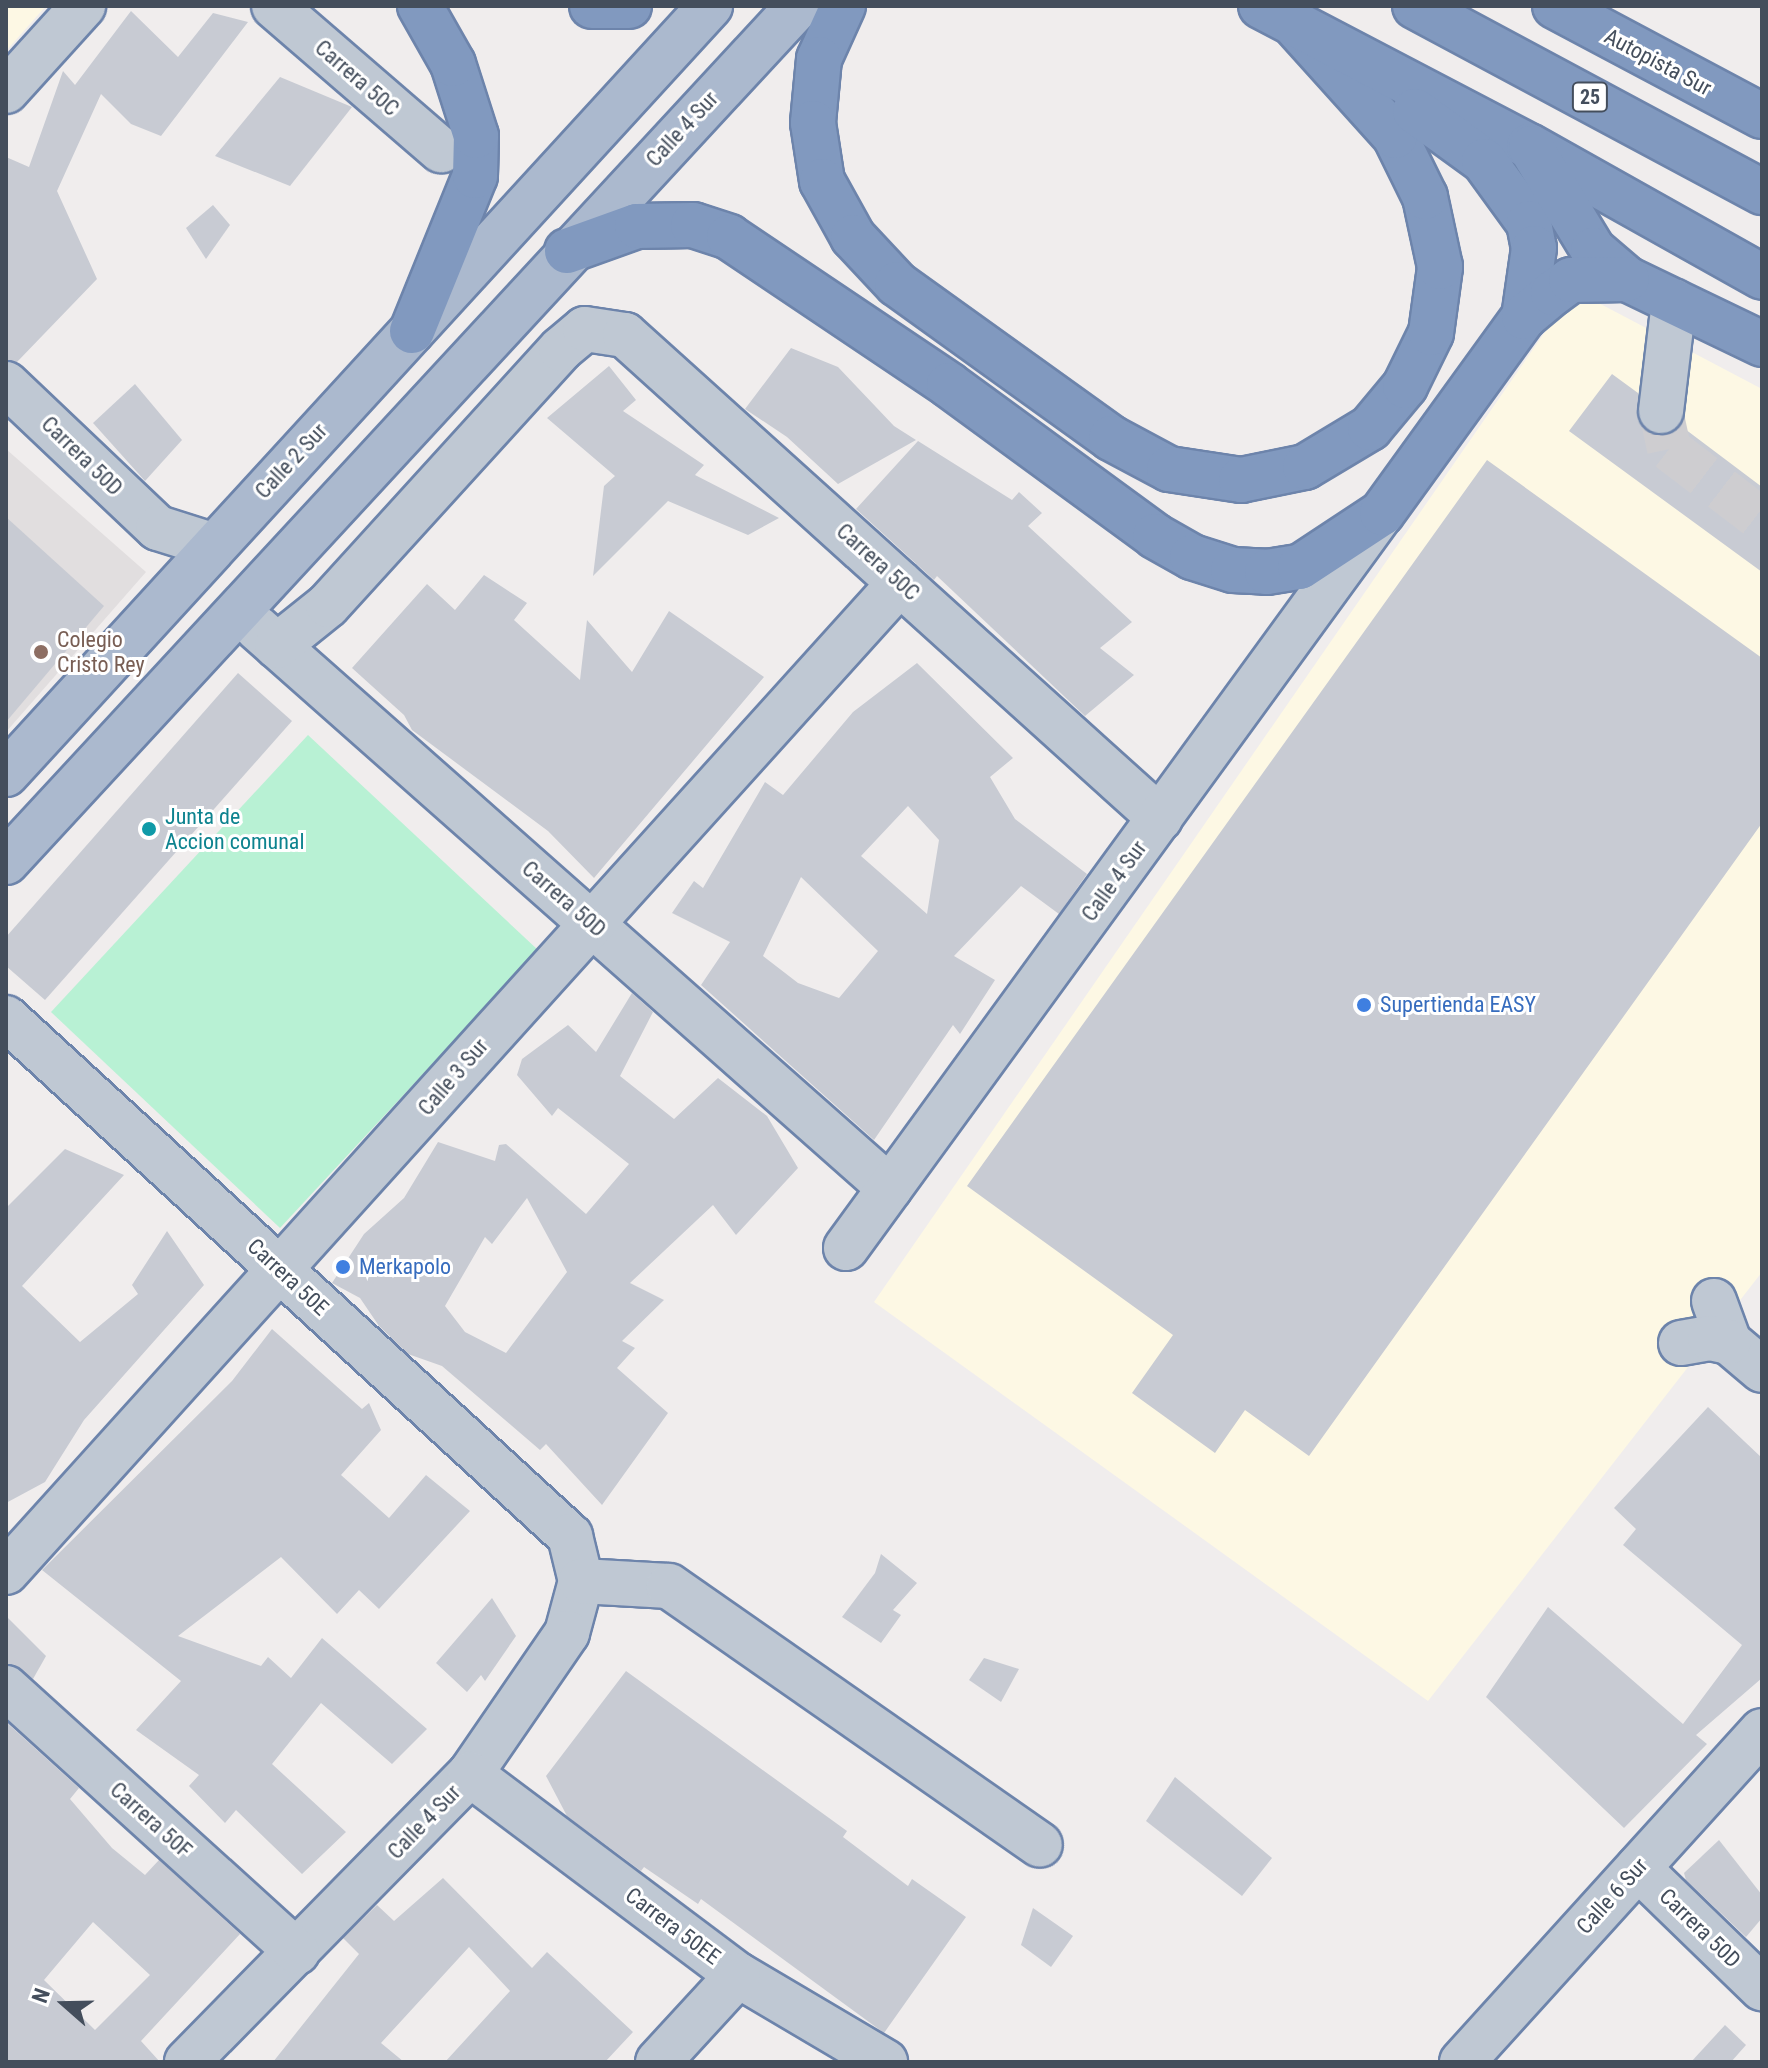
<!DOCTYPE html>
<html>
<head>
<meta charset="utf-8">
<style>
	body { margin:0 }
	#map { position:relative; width:1768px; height:2068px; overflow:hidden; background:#f0eded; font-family:"Roboto Condensed",sans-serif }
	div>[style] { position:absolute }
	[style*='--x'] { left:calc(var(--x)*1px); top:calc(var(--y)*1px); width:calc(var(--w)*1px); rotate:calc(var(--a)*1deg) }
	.commercial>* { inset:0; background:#fdf8e4 }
	.education>* { inset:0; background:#e1dedf }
	.green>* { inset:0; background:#b8f1d4 }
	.building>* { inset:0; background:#c8cbd3 }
	.minor-tunnel>* { height:44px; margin-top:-22px; transform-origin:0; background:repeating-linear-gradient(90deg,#cecdd0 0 44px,transparent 0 66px) }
	.roads { filter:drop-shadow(2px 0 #6d84ab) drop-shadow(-2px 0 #6d84ab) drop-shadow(0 2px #6d84ab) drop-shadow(0 -2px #6d84ab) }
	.minor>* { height:44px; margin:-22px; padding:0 22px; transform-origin:22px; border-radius:22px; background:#bfc8d3 }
	.major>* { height:44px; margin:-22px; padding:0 22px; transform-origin:22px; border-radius:22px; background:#abb9ce }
	.highway>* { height:44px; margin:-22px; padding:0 22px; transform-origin:22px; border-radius:22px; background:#8199bf }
	.dots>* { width:22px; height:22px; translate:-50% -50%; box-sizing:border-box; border:4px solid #fff; border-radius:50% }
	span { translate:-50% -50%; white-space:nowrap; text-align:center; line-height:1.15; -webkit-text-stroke:6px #fff; paint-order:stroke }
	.shield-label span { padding:2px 6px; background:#fff; border:2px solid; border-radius:6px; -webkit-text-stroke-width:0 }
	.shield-label { font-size:20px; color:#444e5c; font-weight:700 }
	.street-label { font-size:22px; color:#444e5c }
	.education-label { font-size:22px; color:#785e54 }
	.left { translate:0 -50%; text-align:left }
	.culture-label { font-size:22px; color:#0d838f }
	.shop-label { font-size:22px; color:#366cbe }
	.frame { position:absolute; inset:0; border:8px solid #444e5c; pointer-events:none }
	.north { position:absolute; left:24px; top:1964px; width:80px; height:80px; -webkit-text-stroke:6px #fff; paint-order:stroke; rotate:290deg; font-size:22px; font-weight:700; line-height:32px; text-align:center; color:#444e5c }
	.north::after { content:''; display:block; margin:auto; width:28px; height:36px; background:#444e5c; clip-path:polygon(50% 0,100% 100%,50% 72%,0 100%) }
</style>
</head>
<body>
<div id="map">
	<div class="commercial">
		<div style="clip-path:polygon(6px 6px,46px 6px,6px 51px)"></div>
		<div style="clip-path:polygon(1574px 290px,1762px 389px,1762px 1272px,1428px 1701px,874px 1302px)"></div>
	</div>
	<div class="education">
		<div style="clip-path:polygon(6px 449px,146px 572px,6px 732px)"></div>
	</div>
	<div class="green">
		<div style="clip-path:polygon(308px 735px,538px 950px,280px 1228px,51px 1012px)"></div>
	</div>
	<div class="building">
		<div style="clip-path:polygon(131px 11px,178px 57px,213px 13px,248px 22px,161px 136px,131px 124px,101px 94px,57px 191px,97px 279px,17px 362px,6px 360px,6px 157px,29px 167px,63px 71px,75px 85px)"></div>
		<div style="clip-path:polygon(280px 77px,352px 107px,290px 186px,215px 156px)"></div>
		<div style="clip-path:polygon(213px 205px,230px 225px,206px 259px,186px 228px)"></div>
		<div style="clip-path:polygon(791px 348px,838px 367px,894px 426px,916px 440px,838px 484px,787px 437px,745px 409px)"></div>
		<div style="clip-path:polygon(609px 366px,636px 400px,623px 411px,704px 465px,695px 475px,779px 518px,748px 535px,668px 501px,593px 576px,604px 486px,615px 476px,547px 418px)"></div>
		<div style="clip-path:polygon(1612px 374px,1638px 393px,1638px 420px,1645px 430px,1659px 436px,1681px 426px,1762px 487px,1762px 572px,1569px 431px)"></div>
		<div style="clip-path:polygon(135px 384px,182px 440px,145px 481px,93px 423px)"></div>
		<div style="clip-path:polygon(918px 441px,1012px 500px,1019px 492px,1042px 513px,1028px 526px,1132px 622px,1100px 648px,1134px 675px,1085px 716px,937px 576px,934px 580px,856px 509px)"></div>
		<div style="clip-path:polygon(1487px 460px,1762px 658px,1762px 823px,1309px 1456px,1245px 1410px,1215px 1453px,1132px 1393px,1173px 1335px,967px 1186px)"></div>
		<div style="clip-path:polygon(6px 517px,104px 606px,6px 722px)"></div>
		<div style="clip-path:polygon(484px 575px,527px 603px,514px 620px,580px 680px,587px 620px,632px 672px,669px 611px,764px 677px,594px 878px,548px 831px,412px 730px,404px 715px,352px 668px,427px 584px,455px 610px)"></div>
		<div style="clip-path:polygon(evenodd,917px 663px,1013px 758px,990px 777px,1015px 819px,1087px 874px,1059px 914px,1021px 886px,954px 956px,995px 980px,960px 1034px,953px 1025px,874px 1140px,701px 985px,730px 942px,672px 913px,694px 881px,703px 888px,765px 782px,783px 795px,853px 712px,917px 663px,908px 806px,939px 840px,927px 914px,861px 856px,908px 806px,917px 663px,801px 877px,878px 951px,839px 998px,798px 983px,763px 956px,801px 877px)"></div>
		<div style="clip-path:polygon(238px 673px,292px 721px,45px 1000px,6px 966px,6px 937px)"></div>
		<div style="clip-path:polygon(evenodd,632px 993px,653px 1012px,620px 1076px,674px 1119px,718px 1078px,767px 1116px,798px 1168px,736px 1235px,713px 1205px,630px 1283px,664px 1300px,622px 1341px,635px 1348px,617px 1368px,668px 1413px,602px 1505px,546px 1444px,540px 1450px,442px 1366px,408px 1354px,379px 1326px,360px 1298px,332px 1283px,364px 1234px,404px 1198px,438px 1142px,495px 1161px,499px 1145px,506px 1144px,586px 1214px,629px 1164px,558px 1108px,552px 1116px,517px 1075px,522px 1059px,568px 1025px,596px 1052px,632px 993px,527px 1198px,567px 1272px,506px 1353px,465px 1332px,445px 1306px,485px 1237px,492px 1244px,527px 1198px)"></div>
		<div style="clip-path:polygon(65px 1149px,124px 1175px,22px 1286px,80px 1342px,138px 1294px,132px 1285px,167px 1231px,204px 1285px,84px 1420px,45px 1482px,6px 1503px,6px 1208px)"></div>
		<div style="clip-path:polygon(272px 1329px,362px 1409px,369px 1403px,381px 1430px,341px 1475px,389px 1518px,426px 1475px,470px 1511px,379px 1609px,359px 1590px,337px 1614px,281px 1557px,178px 1636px,261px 1666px,268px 1657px,291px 1678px,322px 1638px,427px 1729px,392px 1764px,321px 1703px,272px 1764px,346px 1832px,302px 1874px,236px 1810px,225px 1823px,189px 1786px,199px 1775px,136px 1730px,181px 1681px,42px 1570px,232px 1381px)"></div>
		<div style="clip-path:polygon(1708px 1407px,1762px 1458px,1762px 1678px,1696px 1735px,1707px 1744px,1624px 1828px,1486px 1697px,1548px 1607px,1683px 1724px,1742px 1645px,1623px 1545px,1636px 1529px,1614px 1508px)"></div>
		<div style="clip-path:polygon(881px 1554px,917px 1583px,893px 1610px,901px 1615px,881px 1643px,842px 1617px,875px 1573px)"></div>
		<div style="clip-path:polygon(492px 1598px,516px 1636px,485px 1681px,481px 1675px,467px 1692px,436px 1663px)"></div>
		<div style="clip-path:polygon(6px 1616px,46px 1656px,33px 1679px,6px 1664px)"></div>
		<div style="clip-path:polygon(984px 1658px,1019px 1669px,1001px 1702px,969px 1680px)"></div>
		<div style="clip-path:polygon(626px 1671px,847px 1831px,843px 1837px,908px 1886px,912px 1879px,966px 1917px,884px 2033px,701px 1899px,698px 1904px,644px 1867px,641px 1871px,567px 1816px,546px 1776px)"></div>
		<div style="clip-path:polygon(evenodd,6px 1722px,79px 1788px,70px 1799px,112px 1848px,145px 1875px,159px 1860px,240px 1934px,141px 2041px,160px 2062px,6px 2062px,6px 1722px,93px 1922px,150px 1975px,95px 2030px,44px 1980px,93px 1922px)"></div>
		<div style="clip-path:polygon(1175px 1777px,1272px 1858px,1242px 1896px,1146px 1821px)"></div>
		<div style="clip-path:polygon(1719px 1840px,1762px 1895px,1762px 1918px,1746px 1937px,1686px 1880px,1684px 1873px)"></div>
		<div style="clip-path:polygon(443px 1878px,532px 1968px,547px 1952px,633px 2032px,605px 2062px,445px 2062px,510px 1991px,469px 1947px,381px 2043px,404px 2062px,273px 2062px,359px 1954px,343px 1938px,377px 1905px,394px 1921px)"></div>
		<div style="clip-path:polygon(1033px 1908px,1073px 1936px,1051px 1967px,1021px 1945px)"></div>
		<div style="clip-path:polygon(1725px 2025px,1746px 2045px,1731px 2062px,1691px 2062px)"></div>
	</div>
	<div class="minor-tunnel">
		<div style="--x:1661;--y:411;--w:39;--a:78"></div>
		<div style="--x:1669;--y:449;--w:117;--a:37.4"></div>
	</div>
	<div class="roads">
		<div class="minor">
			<div style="--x:274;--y:6;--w:221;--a:40.8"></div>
			<div style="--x:6;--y:91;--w:115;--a:-47.8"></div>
			<div style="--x:6;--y:384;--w:209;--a:43.5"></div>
			<div style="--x:158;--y:528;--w:57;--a:17.5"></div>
			<div style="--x:1661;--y:411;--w:110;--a:-83.2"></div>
			<div style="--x:257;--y:628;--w:845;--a:41.5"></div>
			<div style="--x:277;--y:646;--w:65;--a:-38.8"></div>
			<div style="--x:328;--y:605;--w:346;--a:-47.7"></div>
			<div style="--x:561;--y:349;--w:31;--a:-40"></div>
			<div style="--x:585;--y:329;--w:40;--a:8.5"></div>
			<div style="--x:625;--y:335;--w:721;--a:42.08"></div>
			<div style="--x:6;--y:1018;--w:766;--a:42.57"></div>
			<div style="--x:570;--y:1536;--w:46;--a:76.3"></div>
			<div style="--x:581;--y:1581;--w:54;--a:105.1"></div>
			<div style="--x:567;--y:1633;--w:171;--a:124.5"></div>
			<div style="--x:470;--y:1774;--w:404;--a:134.5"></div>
			<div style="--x:846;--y:1248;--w:907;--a:-53.93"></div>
			<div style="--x:1714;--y:1301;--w:44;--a:69.9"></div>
			<div style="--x:1729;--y:1342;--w:43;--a:40.3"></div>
			<div style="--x:1681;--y:1343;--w:29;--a:-10"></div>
			<div style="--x:1710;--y:1338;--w:19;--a:12"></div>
			<div style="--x:6;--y:1572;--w:1333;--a:-47.89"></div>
			<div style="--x:581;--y:1581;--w:88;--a:3.3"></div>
			<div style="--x:669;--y:1586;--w:452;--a:34.9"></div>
			<div style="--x:6;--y:1688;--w:393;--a:42.2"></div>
			<div style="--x:470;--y:1774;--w:335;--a:36.9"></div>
			<div style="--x:738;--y:1975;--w:171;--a:30.6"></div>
			<div style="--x:1638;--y:1868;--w:173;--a:44.1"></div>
			<div style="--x:658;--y:2062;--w:118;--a:-47.4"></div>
			<div style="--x:1462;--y:2062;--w:447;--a:-47.8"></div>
		</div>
		<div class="major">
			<div style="--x:6;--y:774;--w:1042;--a:-47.49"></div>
			<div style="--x:6;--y:862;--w:1166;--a:-47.22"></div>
		</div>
		<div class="highway">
			<div style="--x:592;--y:6;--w:37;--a:0"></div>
			<div style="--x:843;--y:6;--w:58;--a:114.4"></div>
			<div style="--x:819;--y:59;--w:64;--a:95.4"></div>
			<div style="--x:813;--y:123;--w:59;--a:81.2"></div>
			<div style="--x:822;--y:181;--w:64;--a:61"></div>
			<div style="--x:853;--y:237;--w:64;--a:46.9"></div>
			<div style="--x:897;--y:284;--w:264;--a:35.7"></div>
			<div style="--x:1111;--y:438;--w:66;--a:28.1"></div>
			<div style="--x:1169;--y:469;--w:73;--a:8.7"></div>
			<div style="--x:1241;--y:480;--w:65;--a:-11.5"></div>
			<div style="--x:1305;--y:467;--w:76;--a:-31"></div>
			<div style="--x:1370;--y:428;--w:55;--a:-50.2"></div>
			<div style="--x:1405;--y:386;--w:59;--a:-63.9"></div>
			<div style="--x:1431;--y:333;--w:67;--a:-82.2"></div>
			<div style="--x:1440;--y:267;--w:72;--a:-102.1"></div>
			<div style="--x:1425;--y:197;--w:68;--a:-116.2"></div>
			<div style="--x:1395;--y:136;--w:147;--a:-132"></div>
			<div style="--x:1261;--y:6;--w:302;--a:27.6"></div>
			<div style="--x:1529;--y:146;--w:267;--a:29.3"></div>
			<div style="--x:1415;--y:6;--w:394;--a:28.2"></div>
			<div style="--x:1555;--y:6;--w:234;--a:28"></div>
			<div style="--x:1415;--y:111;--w:85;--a:35.9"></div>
			<div style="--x:1484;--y:161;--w:77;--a:54"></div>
			<div style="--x:1529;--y:223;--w:25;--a:79"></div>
			<div style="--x:1534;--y:248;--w:70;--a:98.2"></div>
			<div style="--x:1531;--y:148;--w:119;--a:58.7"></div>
			<div style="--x:1593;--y:250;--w:45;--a:40.5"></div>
			<div style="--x:1627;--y:279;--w:150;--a:25.7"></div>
			<div style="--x:567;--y:251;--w:74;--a:-19.7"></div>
			<div style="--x:637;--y:226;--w:56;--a:-1"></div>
			<div style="--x:693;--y:225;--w:38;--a:18"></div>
			<div style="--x:729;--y:237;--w:265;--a:33.9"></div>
			<div style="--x:949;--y:385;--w:255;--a:36.2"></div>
			<div style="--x:1155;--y:536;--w:43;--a:29.6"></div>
			<div style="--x:1192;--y:557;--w:43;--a:17.6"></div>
			<div style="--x:1233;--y:570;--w:34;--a:3"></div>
			<div style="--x:1267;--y:572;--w:33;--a:-9"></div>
			<div style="--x:1300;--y:567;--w:98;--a:-33.4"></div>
			<div style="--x:1382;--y:513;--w:242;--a:-54.1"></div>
			<div style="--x:1524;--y:317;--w:38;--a:-40"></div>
			<div style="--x:1553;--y:293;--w:22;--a:-36"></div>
			<div style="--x:1571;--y:280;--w:56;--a:-1"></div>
			<div style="--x:412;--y:331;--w:167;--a:-67.9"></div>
			<div style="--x:475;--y:176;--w:40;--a:-88.6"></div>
			<div style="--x:476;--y:136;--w:76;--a:-107.7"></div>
			<div style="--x:453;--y:64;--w:67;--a:-119.6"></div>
		</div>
	</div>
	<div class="dots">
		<div style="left:41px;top:652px;background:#8d6e63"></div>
		<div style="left:149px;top:829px;background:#0f9aa8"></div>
		<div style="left:1364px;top:1005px;background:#3f7fe0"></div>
		<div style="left:343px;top:1267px;background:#3f7fe0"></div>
	</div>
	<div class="shield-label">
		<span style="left:1590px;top:97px">25</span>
	</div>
	<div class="street-label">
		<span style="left:1658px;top:62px;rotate:28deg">Autopista Sur</span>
		<span style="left:357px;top:78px;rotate:41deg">Carrera 50C</span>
		<span style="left:682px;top:129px;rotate:-47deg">Calle 4 Sur</span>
		<span style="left:82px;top:456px;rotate:44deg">Carrera 50D</span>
		<span style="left:291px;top:461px;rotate:-47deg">Calle 2 Sur</span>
		<span style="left:878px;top:562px;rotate:42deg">Carrera 50C</span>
		<span style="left:1114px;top:881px;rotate:-54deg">Calle 4 Sur</span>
		<span style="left:564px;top:899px;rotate:41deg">Carrera 50D</span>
		<span style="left:453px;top:1077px;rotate:-49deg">Calle 3 Sur</span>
		<span style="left:288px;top:1277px;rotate:43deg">Carrera 50E</span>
		<span style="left:151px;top:1820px;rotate:42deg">Carrera 50F</span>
		<span style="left:424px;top:1822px;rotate:-46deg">Calle 4 Sur</span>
		<span style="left:1612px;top:1896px;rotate:-48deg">Calle 6 Sur</span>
		<span style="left:673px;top:1926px;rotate:37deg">Carrera 50EE</span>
		<span style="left:1700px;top:1928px;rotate:44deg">Carrera 50D</span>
	</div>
	<div class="education-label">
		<span class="left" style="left:57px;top:652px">Colegio<br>Cristo Rey</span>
	</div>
	<div class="culture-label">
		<span class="left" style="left:165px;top:829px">Junta de<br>Accion comunal</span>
	</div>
	<div class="shop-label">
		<span class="left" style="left:1380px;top:1005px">Supertienda EASY</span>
		<span class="left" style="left:359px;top:1267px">Merkapolo</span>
	</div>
	<div class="frame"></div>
	<div class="north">N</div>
</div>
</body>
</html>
